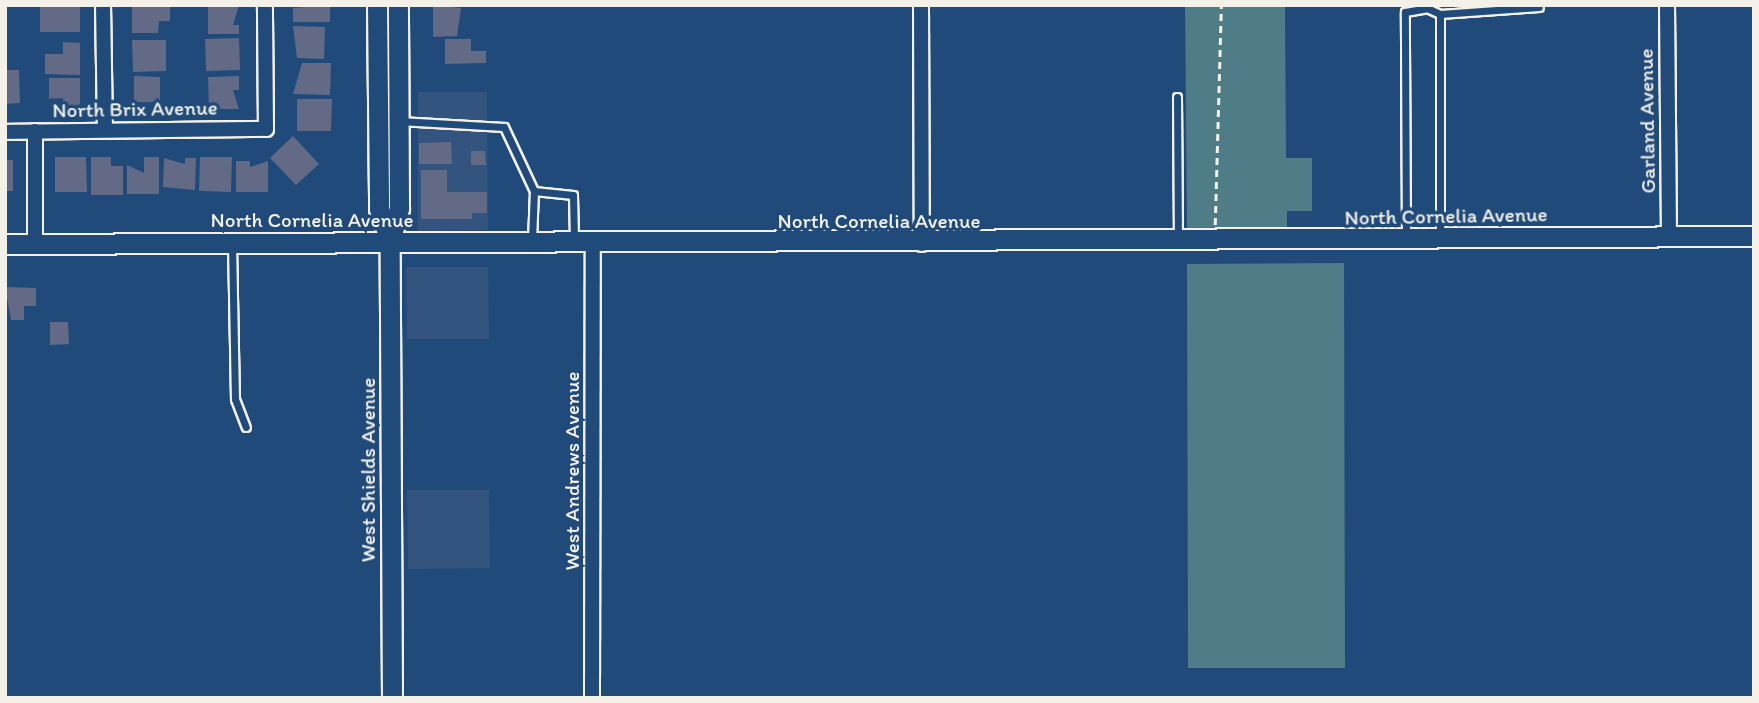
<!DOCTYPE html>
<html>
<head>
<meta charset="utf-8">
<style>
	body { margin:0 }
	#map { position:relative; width:1759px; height:703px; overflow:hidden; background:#1f4a7a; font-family:Itim,sans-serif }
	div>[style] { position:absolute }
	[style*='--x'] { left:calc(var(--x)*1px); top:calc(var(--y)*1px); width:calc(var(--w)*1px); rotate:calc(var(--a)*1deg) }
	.built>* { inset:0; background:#33547e }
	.green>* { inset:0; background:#4e7d87 }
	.building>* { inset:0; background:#626a86 }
	.path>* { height:2.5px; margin-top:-1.25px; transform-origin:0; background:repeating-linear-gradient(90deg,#f4f1e8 0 7px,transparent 0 12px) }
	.roads { filter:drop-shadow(2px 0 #f4f1e8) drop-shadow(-2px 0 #f4f1e8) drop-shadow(0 2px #f4f1e8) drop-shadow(0 -2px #f4f1e8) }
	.lane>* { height:7px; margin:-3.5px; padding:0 3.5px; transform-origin:3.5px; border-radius:3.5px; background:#1f4a7a }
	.street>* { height:14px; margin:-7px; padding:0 7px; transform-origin:7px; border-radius:7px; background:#1f4a7a }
	.secondary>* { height:19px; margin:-9.5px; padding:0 9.5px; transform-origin:9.5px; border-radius:9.5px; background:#1f4a7a }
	span { translate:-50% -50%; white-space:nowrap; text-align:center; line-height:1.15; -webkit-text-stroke:7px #1f4a7a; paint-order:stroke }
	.street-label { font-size:21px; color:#f4f1e8 }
	.frame { position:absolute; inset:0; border:7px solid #f4f1e8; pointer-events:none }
</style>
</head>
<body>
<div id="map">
	<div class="built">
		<div style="clip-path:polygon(418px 92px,487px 92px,488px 230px,418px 231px)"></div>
		<div style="clip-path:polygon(406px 267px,488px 267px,489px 339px,407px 339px)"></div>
		<div style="clip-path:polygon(407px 490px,489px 490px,490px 568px,408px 569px)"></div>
	</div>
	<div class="green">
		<div style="clip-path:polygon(1185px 5px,1285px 5px,1286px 158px,1312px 158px,1312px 211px,1287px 211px,1287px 227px,1187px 228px)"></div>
		<div style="clip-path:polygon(1344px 263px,1345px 668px,1188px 668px,1187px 264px)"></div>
	</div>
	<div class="building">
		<div style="clip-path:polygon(132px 5px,170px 5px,170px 21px,159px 21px,158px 33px,132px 33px)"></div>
		<div style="clip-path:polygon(208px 5px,239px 5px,233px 25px,239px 25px,239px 34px,208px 34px)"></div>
		<div style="clip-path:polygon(330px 5px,330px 22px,293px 22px,293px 8px)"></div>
		<div style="clip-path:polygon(433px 5px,461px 8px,457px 36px,433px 37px)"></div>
		<div style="clip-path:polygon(40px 7px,80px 7px,80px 32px,40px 32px)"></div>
		<div style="clip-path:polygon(293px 26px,325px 27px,324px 59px,297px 58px)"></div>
		<div style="clip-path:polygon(239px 38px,240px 70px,206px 71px,205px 39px)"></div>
		<div style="clip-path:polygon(445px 39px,471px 39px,471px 51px,486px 51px,486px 63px,445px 64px)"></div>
		<div style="clip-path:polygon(132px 40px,166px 40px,166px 71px,133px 72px)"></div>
		<div style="clip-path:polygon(63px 42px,80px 43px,80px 75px,45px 74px,45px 54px,63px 54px)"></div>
		<div style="clip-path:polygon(302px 63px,331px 63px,330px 95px,293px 94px)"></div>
		<div style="clip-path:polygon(5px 70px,19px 70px,20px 103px,5px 104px)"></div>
		<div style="clip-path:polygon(134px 76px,160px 77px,160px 102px,134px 102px)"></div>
		<div style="clip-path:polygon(239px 76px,239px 90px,233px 90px,239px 109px,209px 109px,208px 77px)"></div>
		<div style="clip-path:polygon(49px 78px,80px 78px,80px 110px,63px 110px,63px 98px,49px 99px)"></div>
		<div style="clip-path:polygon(297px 99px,332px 99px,331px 131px,297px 131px)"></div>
		<div style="clip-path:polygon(293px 136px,319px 164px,296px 185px,270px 158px)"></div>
		<div style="clip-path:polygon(451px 142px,452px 164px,419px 164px,419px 143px)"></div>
		<div style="clip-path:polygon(471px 151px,485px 151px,486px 165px,471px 165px)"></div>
		<div style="clip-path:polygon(55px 157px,86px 157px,87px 192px,55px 192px)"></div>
		<div style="clip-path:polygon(91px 157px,111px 157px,111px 166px,123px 166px,123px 195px,91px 195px)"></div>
		<div style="clip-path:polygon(144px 157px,159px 157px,159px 194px,127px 194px,127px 165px,144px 173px)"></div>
		<div style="clip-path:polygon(200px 157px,232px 157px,231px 192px,199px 191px)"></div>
		<div style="clip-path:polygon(164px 158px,185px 164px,185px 158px,196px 158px,195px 190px,163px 187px)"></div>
		<div style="clip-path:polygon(5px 160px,13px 160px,13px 191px,5px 191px)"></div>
		<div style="clip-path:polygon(236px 161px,250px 161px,250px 167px,268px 161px,268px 192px,236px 192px)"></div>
		<div style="clip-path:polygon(421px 170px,447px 170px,447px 192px,487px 192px,487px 213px,472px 213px,472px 219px,421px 219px)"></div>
		<div style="clip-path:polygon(5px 287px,36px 288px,36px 306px,24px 306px,24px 320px,11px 320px)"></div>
		<div style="clip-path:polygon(50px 322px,68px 322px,69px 344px,50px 345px)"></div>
	</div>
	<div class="path">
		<div style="--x:1215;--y:225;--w:220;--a:-88.4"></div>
	</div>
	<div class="roads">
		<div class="lane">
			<div style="--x:1177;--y:97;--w:141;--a:89.6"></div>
			<div style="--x:399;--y:121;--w:105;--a:3.3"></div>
			<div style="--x:504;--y:127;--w:71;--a:64.9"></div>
			<div style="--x:534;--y:191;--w:39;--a:6"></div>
			<div style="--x:573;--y:195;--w:45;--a:88.7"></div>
			<div style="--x:1406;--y:235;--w:223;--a:-90.3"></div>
			<div style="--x:1405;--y:12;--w:22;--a:-10"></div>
			<div style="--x:1427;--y:8;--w:14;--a:25"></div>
			<div style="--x:1440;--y:235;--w:221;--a:-90"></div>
			<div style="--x:1440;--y:14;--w:99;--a:-4"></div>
			<div style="--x:532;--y:240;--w:49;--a:-87.7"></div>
			<div style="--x:232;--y:243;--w:156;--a:88.9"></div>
			<div style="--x:235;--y:399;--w:30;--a:69"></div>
		</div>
		<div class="street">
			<div style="--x:103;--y:5;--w:125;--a:89.1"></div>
			<div style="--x:921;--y:5;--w:239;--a:89.8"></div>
			<div style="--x:1667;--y:5;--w:232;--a:89.5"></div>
			<div style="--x:35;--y:131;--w:113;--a:90"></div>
			<div style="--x:5;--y:132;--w:261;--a:-0.7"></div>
			<div style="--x:266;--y:129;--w:124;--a:-90.5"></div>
			<div style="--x:592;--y:698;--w:454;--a:-89.9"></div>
		</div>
		<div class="secondary">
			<div style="--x:377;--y:5;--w:204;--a:89.4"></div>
			<div style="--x:379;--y:209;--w:34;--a:71"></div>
			<div style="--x:5;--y:244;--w:1749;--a:-0.26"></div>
			<div style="--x:392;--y:698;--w:456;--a:-90.3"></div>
			<div style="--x:390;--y:242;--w:35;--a:-75"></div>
			<div style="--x:399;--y:208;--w:203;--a:-90.3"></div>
		</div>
	</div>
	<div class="street-label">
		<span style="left:135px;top:109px;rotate:-1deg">North Brix Avenue</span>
		<span style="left:1647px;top:121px;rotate:-91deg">Garland Avenue</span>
		<span style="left:1446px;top:216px;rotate:-1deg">North Cornelia Avenue</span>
		<span style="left:312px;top:220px">North Cornelia Avenue</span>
		<span style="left:879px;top:221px">North Cornelia Avenue</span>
		<span style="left:368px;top:470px;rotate:-90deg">West Shields Avenue</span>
		<span style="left:572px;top:471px;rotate:-90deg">West Andrews Avenue</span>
	</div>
	<div class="frame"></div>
</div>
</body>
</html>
